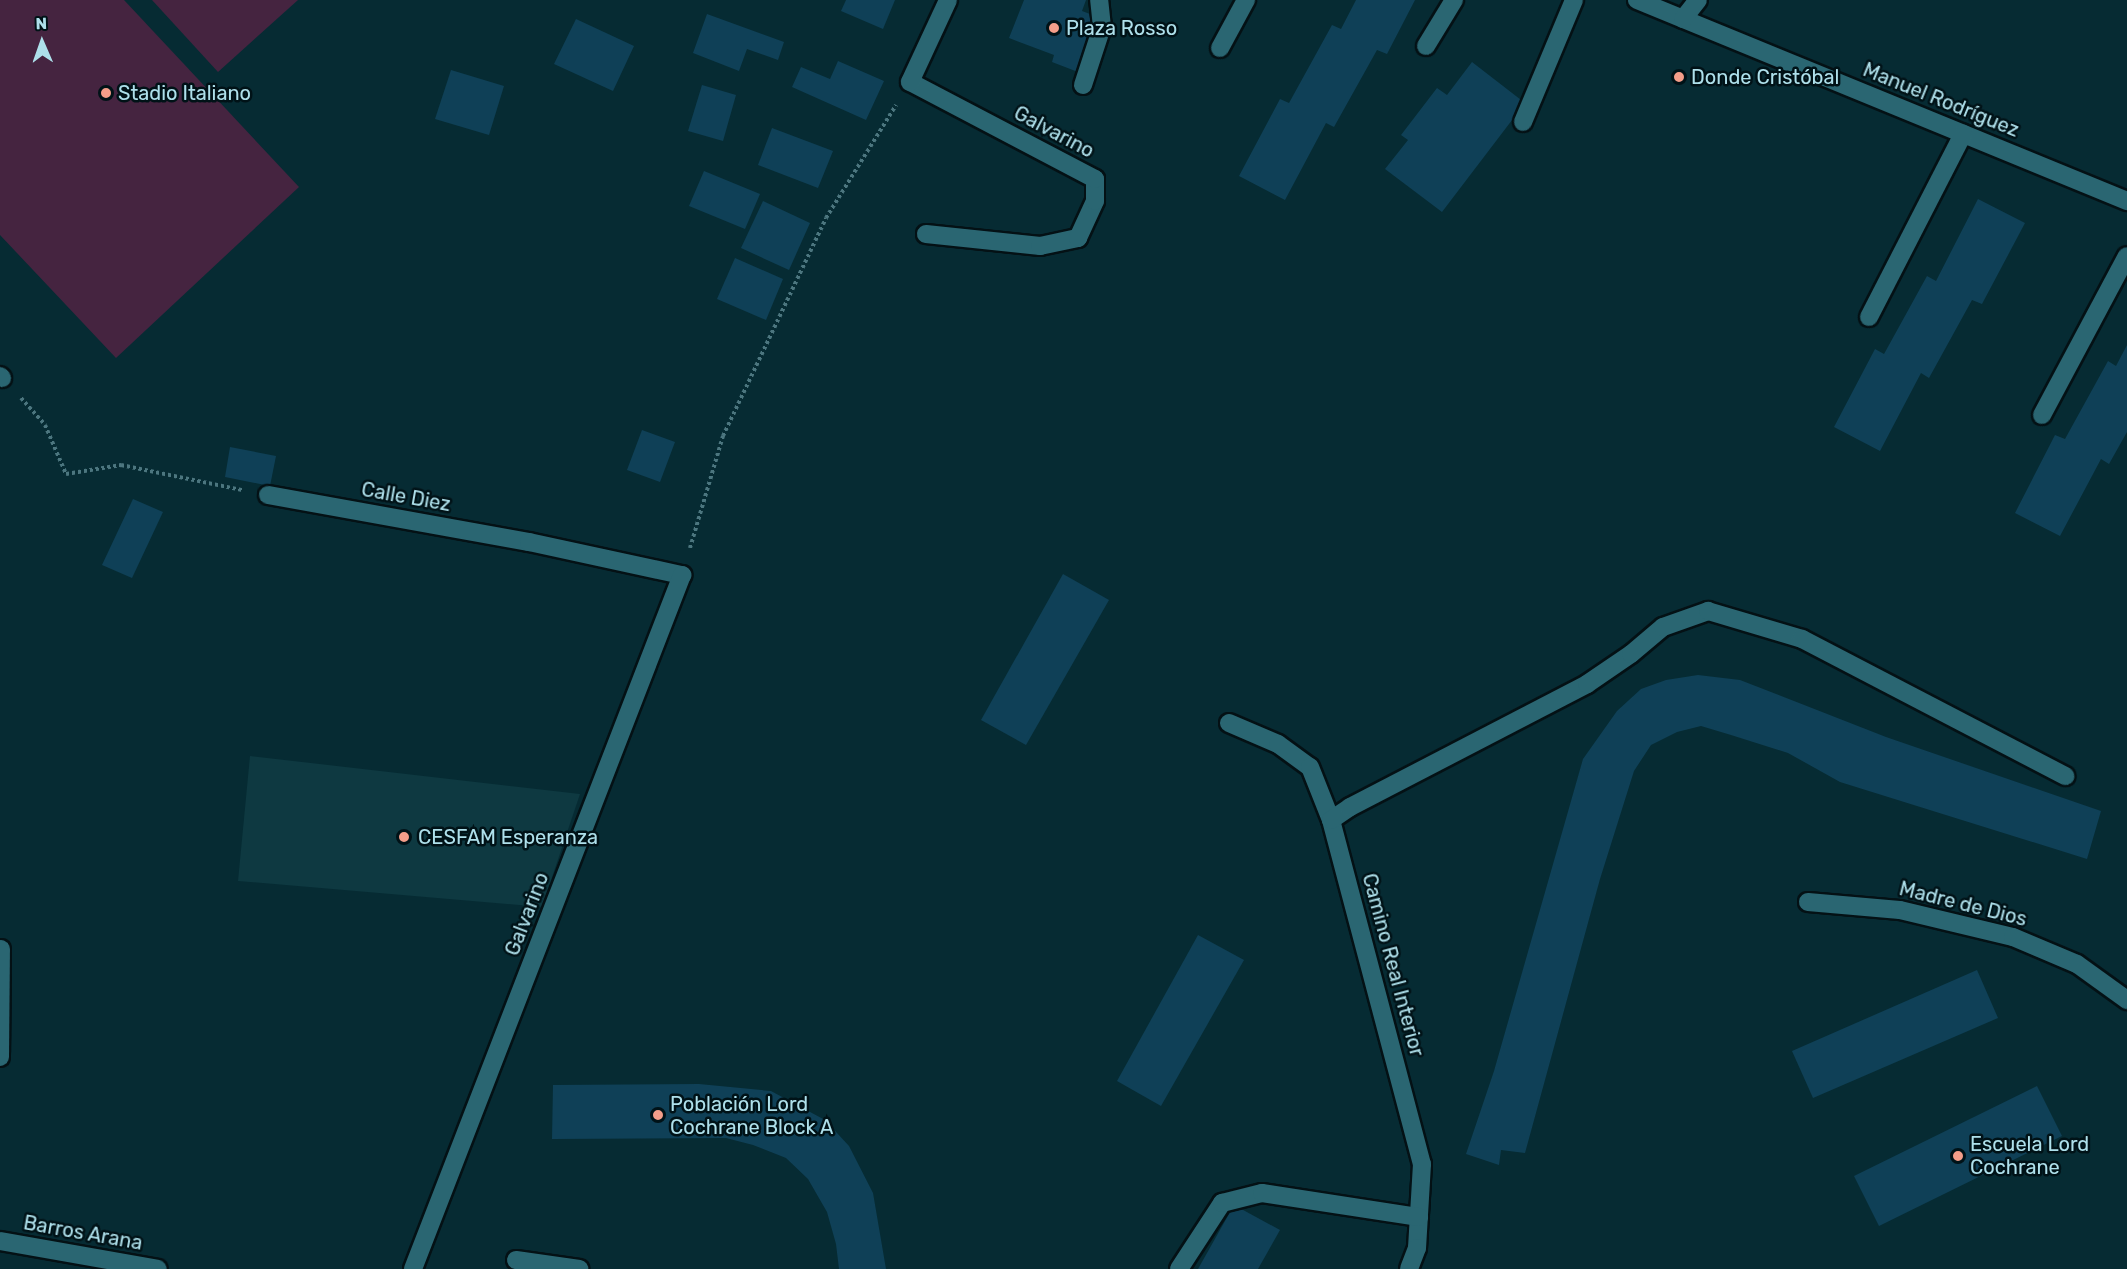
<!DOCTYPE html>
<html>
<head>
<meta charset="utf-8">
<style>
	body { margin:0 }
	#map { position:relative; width:2127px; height:1269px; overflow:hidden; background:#062b33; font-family:Rubik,sans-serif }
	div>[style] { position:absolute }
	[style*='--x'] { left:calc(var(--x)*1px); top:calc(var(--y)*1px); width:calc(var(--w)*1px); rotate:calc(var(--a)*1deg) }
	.built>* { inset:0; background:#0e3941 }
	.green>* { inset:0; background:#452440 }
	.building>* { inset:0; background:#0f4057 }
	.path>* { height:4px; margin-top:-2px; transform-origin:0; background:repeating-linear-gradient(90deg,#4c767f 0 3px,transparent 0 6px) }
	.roads { filter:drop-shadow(2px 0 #041115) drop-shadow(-2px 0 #041115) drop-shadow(0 2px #041115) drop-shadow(0 -2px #041115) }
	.minor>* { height:18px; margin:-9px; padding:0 9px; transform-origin:9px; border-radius:9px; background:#2a6672 }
	.dots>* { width:16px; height:16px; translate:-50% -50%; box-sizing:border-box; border:3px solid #001217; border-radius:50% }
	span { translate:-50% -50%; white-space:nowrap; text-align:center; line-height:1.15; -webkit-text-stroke:5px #001217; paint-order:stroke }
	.poi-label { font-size:20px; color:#aee0eb }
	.left { translate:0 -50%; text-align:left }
	.street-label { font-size:20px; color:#aee0eb }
	.north { position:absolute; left:12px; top:12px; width:60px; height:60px; -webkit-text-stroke:4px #001217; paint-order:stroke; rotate:358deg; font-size:16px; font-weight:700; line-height:24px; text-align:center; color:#aee0eb }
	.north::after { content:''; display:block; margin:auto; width:21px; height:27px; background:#aee0eb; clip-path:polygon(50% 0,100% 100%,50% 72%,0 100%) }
</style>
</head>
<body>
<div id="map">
	<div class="built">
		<div style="clip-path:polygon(250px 756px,580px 794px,542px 907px,238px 881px)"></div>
	</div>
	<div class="green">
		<div style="clip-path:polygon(0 0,124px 0,299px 187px,116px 358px,0 235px)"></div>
		<div style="clip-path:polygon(152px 0,298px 0,218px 72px)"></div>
	</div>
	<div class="building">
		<div style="clip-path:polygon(846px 0,895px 0,883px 29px,841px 11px)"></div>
		<div style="clip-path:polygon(1024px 0,1086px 0,1082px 11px,1098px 17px,1078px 72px,1052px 62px,1054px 55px,1009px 38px)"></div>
		<div style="clip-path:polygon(1356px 0,1415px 0,1387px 54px,1377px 50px,1334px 127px,1326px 123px,1285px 200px,1239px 176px,1280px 99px,1289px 103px,1332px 25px,1341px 29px)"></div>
		<div style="clip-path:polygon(707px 14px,784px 42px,778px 60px,747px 49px,739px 71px,693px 53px)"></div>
		<div style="clip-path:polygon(576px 19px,634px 46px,613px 91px,554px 64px)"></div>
		<div style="clip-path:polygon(838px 61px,884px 81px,866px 120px,792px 87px,801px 67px,830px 79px)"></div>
		<div style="clip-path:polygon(1472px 62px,1525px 103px,1442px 212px,1385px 169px,1408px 140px,1401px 135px,1437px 88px,1447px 95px)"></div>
		<div style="clip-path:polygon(451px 70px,504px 86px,489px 135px,435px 119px)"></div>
		<div style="clip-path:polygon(702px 85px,736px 95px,723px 141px,688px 131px)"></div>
		<div style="clip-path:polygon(772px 128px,833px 151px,818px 188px,758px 165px)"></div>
		<div style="clip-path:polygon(704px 171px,760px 194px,745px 229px,689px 206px)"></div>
		<div style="clip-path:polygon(1978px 199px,2025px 223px,1982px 304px,1972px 300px,1929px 378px,1921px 373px,1880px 451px,1834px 427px,1875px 349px,1884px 354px,1927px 276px,1936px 281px)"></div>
		<div style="clip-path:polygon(763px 201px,810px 223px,789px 270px,741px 248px)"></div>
		<div style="clip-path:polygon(735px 258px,783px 279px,766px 320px,717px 299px)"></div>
		<div style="clip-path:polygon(2127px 345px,2127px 432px,2109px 464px,2101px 459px,2060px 536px,2015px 513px,2055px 435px,2065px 439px,2108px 361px,2116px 366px)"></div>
		<div style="clip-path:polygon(642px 430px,675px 442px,660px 482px,627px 470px)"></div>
		<div style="clip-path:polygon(230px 447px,276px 456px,270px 486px,225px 477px)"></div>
		<div style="clip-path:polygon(133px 499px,163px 512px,132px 578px,102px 565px)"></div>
		<div style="clip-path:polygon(1063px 574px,1109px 600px,1026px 745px,981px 720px)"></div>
		<div style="clip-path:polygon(1698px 675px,1740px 680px,1886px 737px,2101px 811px,2087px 859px,1840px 782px,1788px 753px,1731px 735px,1701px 726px,1677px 732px,1651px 745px,1634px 771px,1600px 879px,1525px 1153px,1501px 1150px,1499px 1165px,1466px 1154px,1494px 1071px,1583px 759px,1617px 711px,1641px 689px,1666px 680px)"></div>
		<div style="clip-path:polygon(1198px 935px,1244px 960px,1161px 1106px,1117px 1081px)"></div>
		<div style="clip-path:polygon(1977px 970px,1998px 1018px,1813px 1098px,1792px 1051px)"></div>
		<div style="clip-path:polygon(699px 1084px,771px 1091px,825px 1120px,849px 1146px,873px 1193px,886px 1269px,839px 1269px,836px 1244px,827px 1212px,808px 1179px,786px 1158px,753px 1145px,726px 1138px,552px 1139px,553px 1085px)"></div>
		<div style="clip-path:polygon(2037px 1086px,2062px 1136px,1879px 1226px,1854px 1176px)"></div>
		<div style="clip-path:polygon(1234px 1205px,1280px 1230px,1258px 1269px,1198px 1269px)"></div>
	</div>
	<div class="path">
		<div style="--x:21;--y:398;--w:36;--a:48"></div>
		<div style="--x:45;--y:425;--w:53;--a:66.8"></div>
		<div style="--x:66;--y:474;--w:56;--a:-9.3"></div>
		<div style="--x:121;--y:465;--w:124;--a:11.7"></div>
		<div style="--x:690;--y:548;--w:117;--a:-73.6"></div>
		<div style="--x:723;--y:436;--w:241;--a:-64.7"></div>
		<div style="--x:826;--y:218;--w:133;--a:-58.2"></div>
	</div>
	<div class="roads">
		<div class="minor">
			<div style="--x:1637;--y:0;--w:530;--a:22.3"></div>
			<div style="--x:1683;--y:19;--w:24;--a:-52"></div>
			<div style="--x:1426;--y:46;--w:54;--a:-58.7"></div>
			<div style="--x:1220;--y:48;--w:55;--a:-61.6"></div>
			<div style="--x:1083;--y:85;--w:61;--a:-71.9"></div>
			<div style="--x:1102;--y:27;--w:27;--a:-96"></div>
			<div style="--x:1523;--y:122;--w:132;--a:-67.3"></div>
			<div style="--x:926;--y:234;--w:115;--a:6"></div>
			<div style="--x:1040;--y:246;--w:39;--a:-12"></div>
			<div style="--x:1078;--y:238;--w:41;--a:-65.3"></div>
			<div style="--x:1095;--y:201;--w:22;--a:-90"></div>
			<div style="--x:1095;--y:179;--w:209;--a:-152.3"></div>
			<div style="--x:910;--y:82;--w:90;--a:-65.1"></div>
			<div style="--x:1869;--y:317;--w:206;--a:-62.8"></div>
			<div style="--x:0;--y:376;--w:3;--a:45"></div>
			<div style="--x:2042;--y:415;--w:180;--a:-61.9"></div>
			<div style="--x:268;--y:495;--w:265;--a:10.2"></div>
			<div style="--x:529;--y:542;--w:157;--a:12.2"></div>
			<div style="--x:682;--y:575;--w:744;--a:111.19"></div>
			<div style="--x:1229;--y:723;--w:53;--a:23.2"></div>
			<div style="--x:1278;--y:744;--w:39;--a:36"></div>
			<div style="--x:1310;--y:767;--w:57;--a:68.4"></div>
			<div style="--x:1331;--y:820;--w:356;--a:75.2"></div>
			<div style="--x:1422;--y:1164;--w:84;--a:93.4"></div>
			<div style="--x:1417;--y:1248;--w:22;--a:111"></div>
			<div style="--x:1331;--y:820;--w:23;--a:-34"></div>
			<div style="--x:1350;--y:807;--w:267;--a:-27.4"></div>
			<div style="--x:1587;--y:684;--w:53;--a:-34.3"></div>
			<div style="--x:1631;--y:654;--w:42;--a:-40.2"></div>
			<div style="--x:1663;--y:627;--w:48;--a:-19.6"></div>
			<div style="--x:1708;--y:611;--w:98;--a:16.6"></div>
			<div style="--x:1802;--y:639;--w:297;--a:27.5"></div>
			<div style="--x:1808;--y:902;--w:92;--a:5"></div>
			<div style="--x:1900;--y:910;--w:116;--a:13.4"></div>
			<div style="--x:2013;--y:937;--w:69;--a:22.9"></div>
			<div style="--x:2077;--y:964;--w:62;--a:35.8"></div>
			<div style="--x:0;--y:1057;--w:108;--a:-89.5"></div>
			<div style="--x:0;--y:1241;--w:160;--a:10"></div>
			<div style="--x:516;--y:1260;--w:64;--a:8.1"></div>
			<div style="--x:1179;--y:1269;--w:79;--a:-56.9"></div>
			<div style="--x:1222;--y:1203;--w:41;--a:-14"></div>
			<div style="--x:1262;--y:1193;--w:159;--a:8.7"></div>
		</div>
	</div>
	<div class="dots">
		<div style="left:1054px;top:28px;background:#f49e8a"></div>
		<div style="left:1679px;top:77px;background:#f49e8a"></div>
		<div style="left:106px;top:93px;background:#f49e8a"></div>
		<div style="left:404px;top:837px;background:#f49e8a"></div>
		<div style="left:658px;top:1115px;background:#f49e8a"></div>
		<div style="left:1958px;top:1156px;background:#f49e8a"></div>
	</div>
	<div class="poi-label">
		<span class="left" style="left:1066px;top:28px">Plaza Rosso</span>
		<span class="left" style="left:1691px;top:77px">Donde Cristóbal</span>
		<span class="left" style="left:118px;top:93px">Stadio Italiano</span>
		<span class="left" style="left:418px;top:837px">CESFAM Esperanza</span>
		<span class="left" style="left:670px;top:1116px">Población Lord<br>Cochrane Block A</span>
		<span class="left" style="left:1970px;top:1156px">Escuela Lord<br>Cochrane</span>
	</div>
	<div class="street-label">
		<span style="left:1941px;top:100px;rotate:22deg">Manuel Rodríguez</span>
		<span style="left:1054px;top:132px;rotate:28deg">Galvarino</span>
		<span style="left:406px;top:497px;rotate:10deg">Calle Diez</span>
		<span style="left:1963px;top:904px;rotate:14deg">Madre de Dios</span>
		<span style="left:527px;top:914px;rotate:-69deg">Galvarino</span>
		<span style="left:1393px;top:965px;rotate:75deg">Camino Real Interior</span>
		<span style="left:83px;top:1233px;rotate:10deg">Barros Arana</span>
	</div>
	<div class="north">N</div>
</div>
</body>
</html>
